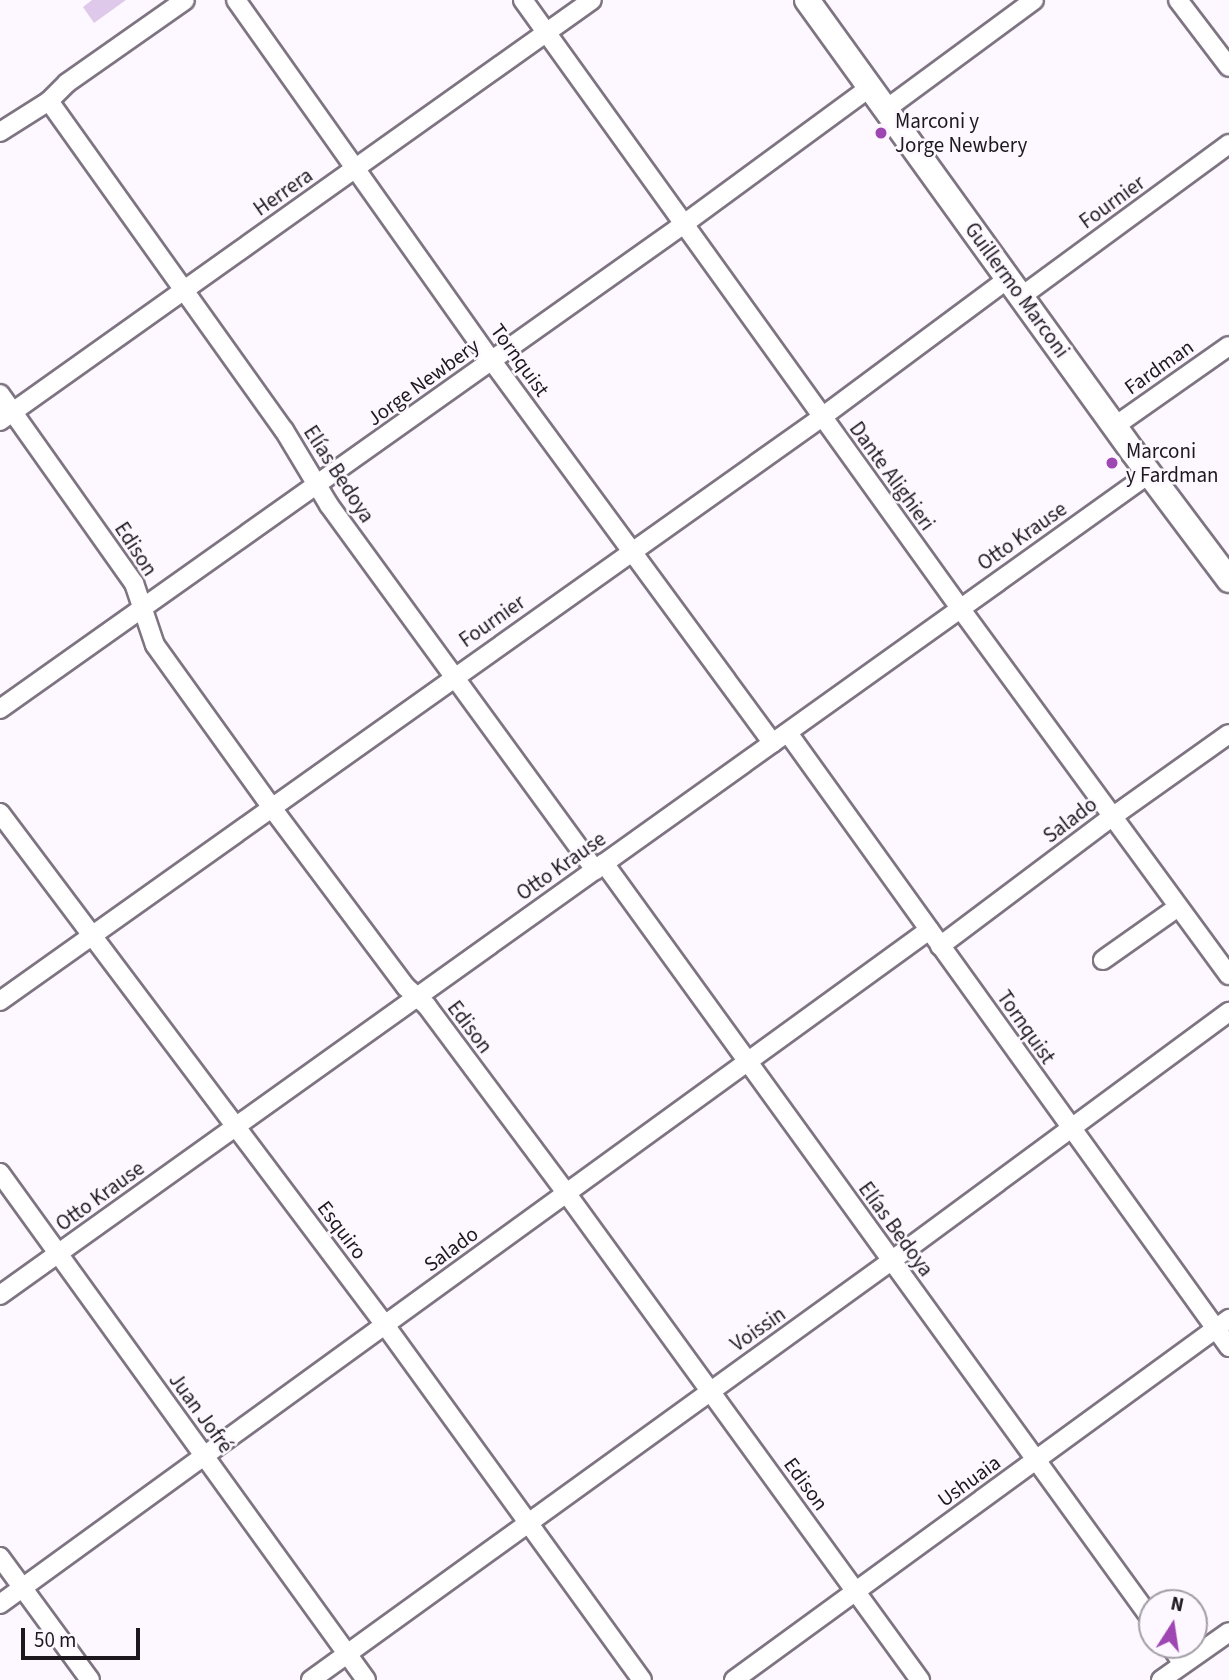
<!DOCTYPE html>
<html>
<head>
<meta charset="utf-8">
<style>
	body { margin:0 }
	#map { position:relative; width:1229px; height:1680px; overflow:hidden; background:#fdf8ff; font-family:"Source Sans 3",sans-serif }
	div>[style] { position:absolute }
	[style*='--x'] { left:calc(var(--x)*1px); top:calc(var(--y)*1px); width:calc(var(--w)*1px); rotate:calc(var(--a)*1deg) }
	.building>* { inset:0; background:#dfc9ea }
	.roads { filter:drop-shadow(2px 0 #7e7482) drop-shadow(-2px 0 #7e7482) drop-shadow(0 2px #7e7482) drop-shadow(0 -2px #7e7482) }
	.street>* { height:18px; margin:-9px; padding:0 9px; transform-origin:9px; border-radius:9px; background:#fff }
	.secondary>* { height:24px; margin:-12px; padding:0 12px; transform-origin:12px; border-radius:12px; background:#fff }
	.dots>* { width:19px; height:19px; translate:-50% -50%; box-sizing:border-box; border:4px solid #fdf8ff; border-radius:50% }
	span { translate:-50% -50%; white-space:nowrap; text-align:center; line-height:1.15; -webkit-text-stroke:5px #fdf8ff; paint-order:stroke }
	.poi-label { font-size:21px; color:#1c181e }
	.left { translate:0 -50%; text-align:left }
	.street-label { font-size:21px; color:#1c181e }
	.north { position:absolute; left:1138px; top:1589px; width:70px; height:70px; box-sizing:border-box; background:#fdf8ff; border:2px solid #a39ea5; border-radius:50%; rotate:12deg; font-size:19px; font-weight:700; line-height:28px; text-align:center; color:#1c181e }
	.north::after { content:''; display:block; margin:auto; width:24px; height:32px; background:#9e46b2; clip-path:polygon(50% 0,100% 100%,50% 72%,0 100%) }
	.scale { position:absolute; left:21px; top:1628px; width:119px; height:32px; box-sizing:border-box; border:4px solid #1c181e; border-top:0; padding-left:9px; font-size:21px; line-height:24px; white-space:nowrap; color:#1c181e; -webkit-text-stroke:5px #fdf8ff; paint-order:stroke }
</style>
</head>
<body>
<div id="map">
	<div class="building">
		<div style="clip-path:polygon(92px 0,126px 0,94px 23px,83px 7px)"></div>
	</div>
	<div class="roads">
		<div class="street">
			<div style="--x:236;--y:0;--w:443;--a:54.7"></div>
			<div style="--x:492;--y:361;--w:474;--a:53.7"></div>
			<div style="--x:523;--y:0;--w:749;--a:54.29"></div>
			<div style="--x:960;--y:608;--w:455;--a:53.8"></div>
			<div style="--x:1178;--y:0;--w:84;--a:52.7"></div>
			<div style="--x:49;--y:101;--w:404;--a:54.5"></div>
			<div style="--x:284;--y:430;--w:87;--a:59"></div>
			<div style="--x:329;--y:505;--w:452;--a:53.9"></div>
			<div style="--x:885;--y:110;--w:185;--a:-36.4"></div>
			<div style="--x:0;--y:132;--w:58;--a:-32.3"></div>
			<div style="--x:49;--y:101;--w:25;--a:-45"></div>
			<div style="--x:67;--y:83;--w:144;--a:-35.1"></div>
			<div style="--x:1022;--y:296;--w:257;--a:-36.3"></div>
			<div style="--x:0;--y:394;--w:232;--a:54.7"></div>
			<div style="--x:134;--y:583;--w:65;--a:71.3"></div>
			<div style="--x:155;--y:645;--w:201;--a:54.3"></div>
			<div style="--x:272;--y:808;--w:224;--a:53.2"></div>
			<div style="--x:406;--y:987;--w:28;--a:42"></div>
			<div style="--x:427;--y:1006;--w:234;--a:53.3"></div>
			<div style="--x:567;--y:1194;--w:601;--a:54.01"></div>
			<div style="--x:0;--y:421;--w:726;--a:-35.42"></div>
			<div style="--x:1115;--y:426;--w:139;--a:-35.1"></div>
			<div style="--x:0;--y:709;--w:838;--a:-35.34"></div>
			<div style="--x:684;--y:224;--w:230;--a:-36.3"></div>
			<div style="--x:788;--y:733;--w:756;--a:54.31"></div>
			<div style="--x:0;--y:813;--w:641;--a:53.06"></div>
			<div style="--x:385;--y:1325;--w:438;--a:54.1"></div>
			<div style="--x:604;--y:863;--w:935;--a:54.1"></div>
			<div style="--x:940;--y:946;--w:215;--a:-36.9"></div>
			<div style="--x:1112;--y:817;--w:143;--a:-35.4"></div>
			<div style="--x:1103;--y:960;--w:92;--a:-35.2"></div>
			<div style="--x:0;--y:1001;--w:1008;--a:-35.39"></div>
			<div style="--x:822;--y:417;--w:233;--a:-36.6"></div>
			<div style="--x:0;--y:1173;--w:625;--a:54.17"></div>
			<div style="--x:0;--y:1295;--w:1412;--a:-35.55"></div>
			<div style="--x:0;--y:1557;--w:152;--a:53.8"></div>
			<div style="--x:0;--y:1604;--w:1148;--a:-35.96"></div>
			<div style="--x:1170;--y:1645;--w:23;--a:56"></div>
			<div style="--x:311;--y:1680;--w:716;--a:-35.84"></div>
			<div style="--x:891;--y:1261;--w:420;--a:-36.4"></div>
			<div style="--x:734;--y:1680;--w:613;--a:-36.1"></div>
			<div style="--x:1161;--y:1680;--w:83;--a:-35.2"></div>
		</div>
		<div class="secondary">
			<div style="--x:807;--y:0;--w:557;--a:54.2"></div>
			<div style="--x:1133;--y:452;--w:160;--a:53.1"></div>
		</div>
	</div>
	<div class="dots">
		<div style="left:881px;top:133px;background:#9e46b2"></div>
		<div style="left:1112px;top:463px;background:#9e46b2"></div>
	</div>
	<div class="poi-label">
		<span class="left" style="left:895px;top:133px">Marconi y<br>Jorge Newbery</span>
		<span class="left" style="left:1126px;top:463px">Marconi<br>y Fardman</span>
	</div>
	<div class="street-label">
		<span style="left:283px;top:192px;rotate:-35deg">Herrera</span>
		<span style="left:1112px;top:202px;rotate:-36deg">Fournier</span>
		<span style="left:1017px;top:290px;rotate:54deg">Guillermo Marconi</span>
		<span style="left:520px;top:360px;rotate:54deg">Tornquist</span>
		<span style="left:1159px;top:367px;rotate:-35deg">Fardman</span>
		<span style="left:423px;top:382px;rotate:-36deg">Jorge Newbery</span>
		<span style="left:339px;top:474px;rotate:57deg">Elías Bedoya</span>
		<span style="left:892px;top:476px;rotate:54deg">Dante Alighieri</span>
		<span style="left:1022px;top:536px;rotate:-35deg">Otto Krause</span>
		<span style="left:136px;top:549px;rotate:57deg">Edison</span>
		<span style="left:492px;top:621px;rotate:-35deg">Fournier</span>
		<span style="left:1070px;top:820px;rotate:-37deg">Salado</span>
		<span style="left:561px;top:866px;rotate:-35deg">Otto Krause</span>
		<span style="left:470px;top:1027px;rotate:53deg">Edison</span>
		<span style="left:1026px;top:1027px;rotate:55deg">Tornquist</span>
		<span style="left:100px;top:1196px;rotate:-36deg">Otto Krause</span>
		<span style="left:896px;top:1229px;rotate:54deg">Elías Bedoya</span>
		<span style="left:342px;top:1230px;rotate:53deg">Esquiro</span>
		<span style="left:451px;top:1249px;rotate:-36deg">Salado</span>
		<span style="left:758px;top:1329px;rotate:-35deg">Voissin</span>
		<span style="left:201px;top:1413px;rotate:54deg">Juan Jofré</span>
		<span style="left:969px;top:1481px;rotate:-36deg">Ushuaia</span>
		<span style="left:806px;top:1484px;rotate:54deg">Edison</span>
	</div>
	<div class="north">N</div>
	<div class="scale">50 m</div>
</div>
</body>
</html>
